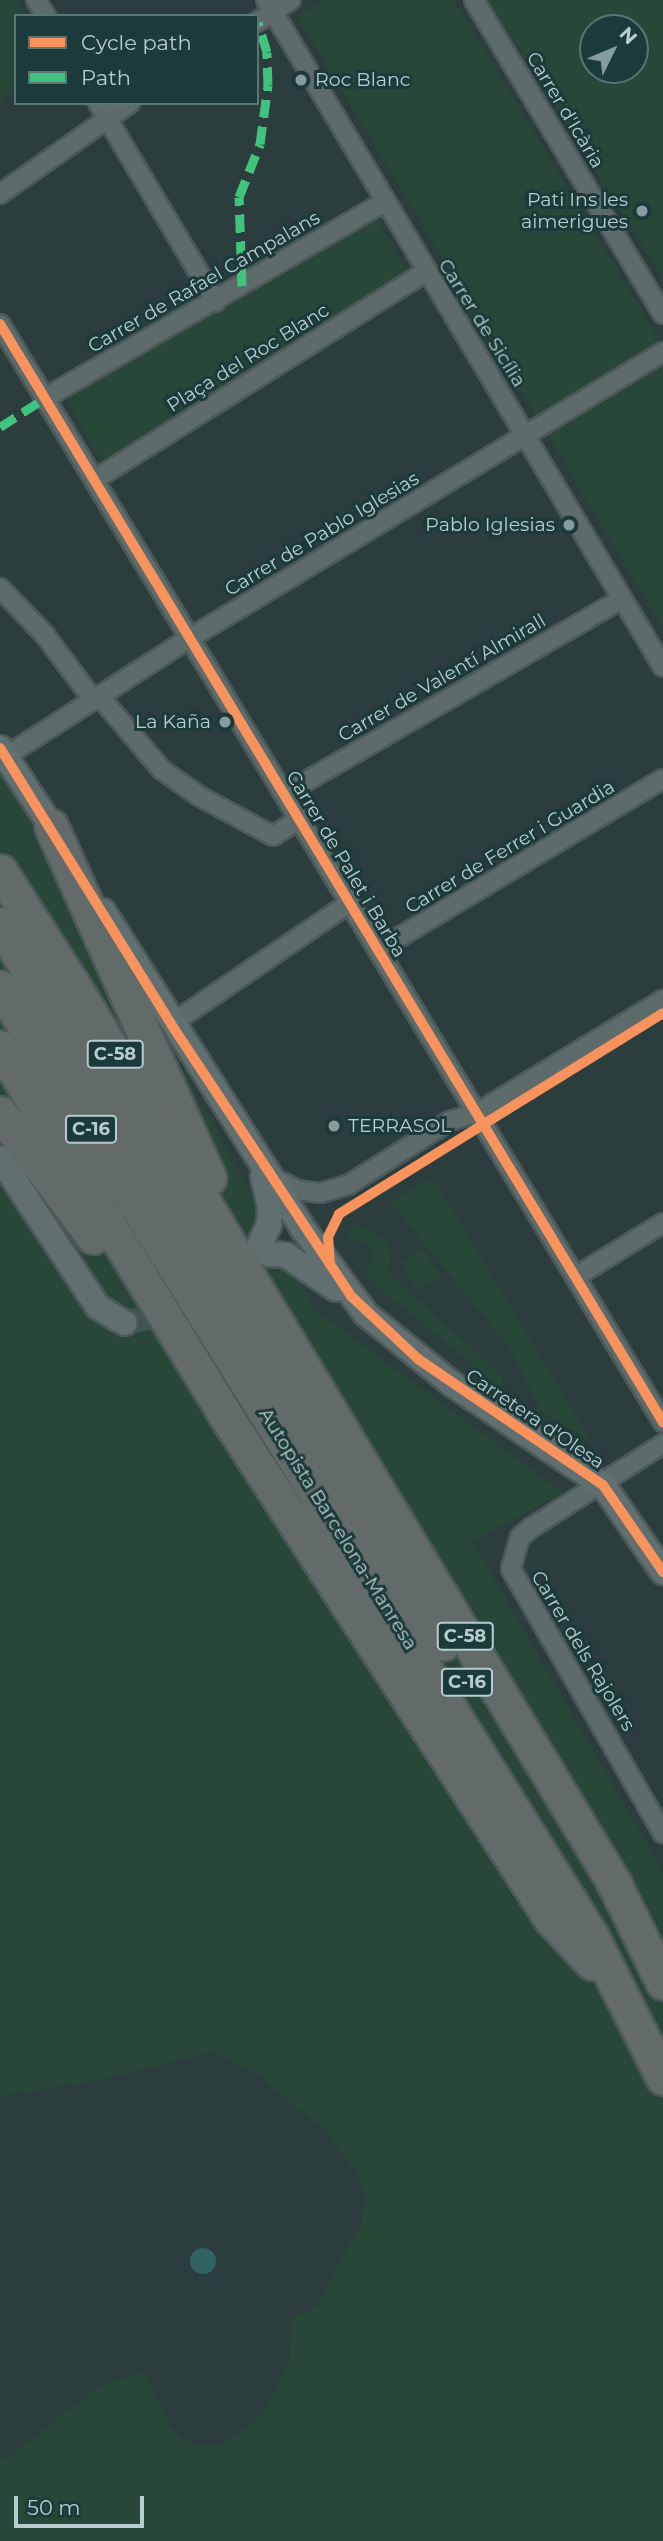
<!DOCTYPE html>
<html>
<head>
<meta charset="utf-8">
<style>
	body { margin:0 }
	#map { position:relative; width:663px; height:2541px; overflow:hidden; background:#2c3d3d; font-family:Montserrat,sans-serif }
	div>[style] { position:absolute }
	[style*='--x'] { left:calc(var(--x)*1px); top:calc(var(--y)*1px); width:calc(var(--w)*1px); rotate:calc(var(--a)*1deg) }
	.green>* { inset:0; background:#294739 }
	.water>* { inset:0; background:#316363 }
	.round { border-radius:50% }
	.secondary-tunnel>* { height:24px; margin-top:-12px; transform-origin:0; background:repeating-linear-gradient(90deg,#415353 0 24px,transparent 0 36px) }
	.roads { filter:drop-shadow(2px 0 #4c5959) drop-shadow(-2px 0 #4c5959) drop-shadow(0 2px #4c5959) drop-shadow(0 -2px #4c5959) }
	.street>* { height:18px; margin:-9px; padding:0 9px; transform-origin:9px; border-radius:9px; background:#5d6b6b }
	.secondary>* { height:24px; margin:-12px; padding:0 12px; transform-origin:12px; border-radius:12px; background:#626f70 }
	.highway>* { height:33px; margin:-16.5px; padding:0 16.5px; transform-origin:16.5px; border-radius:16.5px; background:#636a6a }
	.quiet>* { height:9px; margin-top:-4.5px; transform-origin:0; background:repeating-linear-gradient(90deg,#40c37c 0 18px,transparent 0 27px) }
	.cycleway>* { height:10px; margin:-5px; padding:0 5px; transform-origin:5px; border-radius:5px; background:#f8935d }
	.dots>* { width:19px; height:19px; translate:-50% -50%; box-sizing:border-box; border:4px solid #1d3a3a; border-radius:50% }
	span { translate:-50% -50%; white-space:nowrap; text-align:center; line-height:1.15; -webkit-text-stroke:6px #1d3a3a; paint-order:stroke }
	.shield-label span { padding:2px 5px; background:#1d3a3a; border:2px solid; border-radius:5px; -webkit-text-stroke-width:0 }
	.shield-label { font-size:18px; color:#b7cdce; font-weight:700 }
	.poi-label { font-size:19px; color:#b7cdce }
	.left { translate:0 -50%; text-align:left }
	.right { translate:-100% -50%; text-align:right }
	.street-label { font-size:19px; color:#b7cdce }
	.legend { position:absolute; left:14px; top:14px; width:245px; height:91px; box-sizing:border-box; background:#1d3a3a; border:2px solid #5b7575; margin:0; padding:9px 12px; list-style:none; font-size:21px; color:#b7cdce }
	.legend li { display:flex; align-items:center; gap:14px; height:35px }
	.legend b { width:35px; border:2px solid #5b7575 }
	.north { position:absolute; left:579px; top:14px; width:70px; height:70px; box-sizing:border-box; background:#1d3a3a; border:2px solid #5b7575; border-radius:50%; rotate:47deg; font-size:19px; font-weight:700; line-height:28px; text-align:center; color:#b7cdce }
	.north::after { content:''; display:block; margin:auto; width:24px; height:32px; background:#869b9b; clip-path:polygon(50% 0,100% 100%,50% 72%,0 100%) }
	.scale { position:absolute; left:14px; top:2496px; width:130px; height:32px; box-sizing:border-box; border:4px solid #b7cdce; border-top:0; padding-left:9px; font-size:21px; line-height:24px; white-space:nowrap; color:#b7cdce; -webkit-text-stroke:5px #1d3a3a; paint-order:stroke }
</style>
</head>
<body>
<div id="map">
	<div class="green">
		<div style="clip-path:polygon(0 0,16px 0,26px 16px,16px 16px,16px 85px,0 102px)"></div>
		<div style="clip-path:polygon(324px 0,454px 0,663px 346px,663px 627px,297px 16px)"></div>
		<div style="clip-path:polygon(evenodd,488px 0,663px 0,663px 278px,605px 186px,488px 0,593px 28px,635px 28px,635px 70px,593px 70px,593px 28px)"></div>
		<div style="clip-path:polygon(376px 218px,409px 274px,102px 464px,66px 398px)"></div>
		<div style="clip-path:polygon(0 772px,147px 1003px,314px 1309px,563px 1493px,472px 1541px,663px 1872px,663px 2541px,0 2541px,0 2454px,5px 2460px,101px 2385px,144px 2371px,169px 2424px,181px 2438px,197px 2445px,217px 2446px,251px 2426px,264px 2413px,290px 2360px,291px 2319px,316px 2307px,361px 2223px,365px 2201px,362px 2182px,328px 2133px,254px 2072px,211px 2052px,108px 2078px,0 2096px)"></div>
		<div style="clip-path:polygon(425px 1181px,436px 1183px,591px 1442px,541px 1411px,509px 1347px,391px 1203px)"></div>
		<div style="clip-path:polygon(356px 1223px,385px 1238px,391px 1257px,387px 1272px,502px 1376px,501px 1388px,365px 1276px,373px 1255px,365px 1242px,346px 1239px)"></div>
		<div style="clip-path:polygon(420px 1248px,443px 1275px,417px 1290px,401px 1264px)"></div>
	</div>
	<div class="water">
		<div class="round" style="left:190px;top:2248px;width:26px;height:26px"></div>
	</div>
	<div class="secondary-tunnel">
		<div style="--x:125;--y:1323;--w:28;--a:-13"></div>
		<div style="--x:152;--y:1317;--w:63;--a:-30.7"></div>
	</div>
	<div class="roads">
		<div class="street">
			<div style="--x:36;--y:0;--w:19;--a:58"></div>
			<div style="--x:266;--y:0;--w:776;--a:59.24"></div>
			<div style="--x:474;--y:0;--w:366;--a:59"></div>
			<div style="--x:257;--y:22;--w:40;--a:-32.9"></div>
			<div style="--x:98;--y:103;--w:231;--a:59.3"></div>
			<div style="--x:0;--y:194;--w:159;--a:-35"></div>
			<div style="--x:0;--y:324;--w:1283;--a:58.88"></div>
			<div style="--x:45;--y:398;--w:392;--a:-30"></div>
			<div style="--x:94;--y:480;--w:391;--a:-32.1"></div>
			<div style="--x:0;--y:588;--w:65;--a:46.2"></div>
			<div style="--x:45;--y:635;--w:82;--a:53.4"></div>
			<div style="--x:100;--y:697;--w:96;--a:49.7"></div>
			<div style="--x:162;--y:770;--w:45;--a:35.1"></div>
			<div style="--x:199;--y:796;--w:84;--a:28.4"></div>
			<div style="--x:273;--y:836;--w:31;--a:-33"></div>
			<div style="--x:6;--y:756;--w:219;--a:-32.7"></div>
			<div style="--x:190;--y:638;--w:553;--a:-31.16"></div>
			<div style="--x:284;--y:794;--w:390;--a:-30"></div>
			<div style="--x:378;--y:950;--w:332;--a:-31"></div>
			<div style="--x:171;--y:1024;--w:216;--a:-34.1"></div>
			<div style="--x:272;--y:1177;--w:29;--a:27"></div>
			<div style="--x:298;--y:1190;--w:22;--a:8"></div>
			<div style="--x:320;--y:1193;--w:29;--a:-16"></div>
			<div style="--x:348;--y:1185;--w:120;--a:-32.1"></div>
			<div style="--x:450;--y:1121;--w:28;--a:-17"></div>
			<div style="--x:477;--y:1113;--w:218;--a:-31.3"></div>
			<div style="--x:575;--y:1277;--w:103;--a:-31.5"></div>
			<div style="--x:663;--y:1444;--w:155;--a:147.6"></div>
			<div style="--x:532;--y:1527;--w:16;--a:140"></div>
			<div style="--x:520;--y:1537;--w:33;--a:106"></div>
			<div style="--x:511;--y:1569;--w:305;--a:60.1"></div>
		</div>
		<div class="secondary">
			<div style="--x:0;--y:748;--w:108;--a:56.8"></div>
			<div style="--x:103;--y:911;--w:377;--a:57.8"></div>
			<div style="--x:304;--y:1230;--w:104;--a:53.6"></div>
			<div style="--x:366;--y:1314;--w:111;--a:39.1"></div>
			<div style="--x:452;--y:1384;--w:182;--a:33.8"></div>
			<div style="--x:603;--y:1485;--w:106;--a:55.4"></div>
			<div style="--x:0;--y:1158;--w:178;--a:56.7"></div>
			<div style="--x:98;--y:1307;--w:31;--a:31"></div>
			<div style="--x:259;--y:1246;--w:23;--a:-65"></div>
			<div style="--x:269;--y:1225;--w:18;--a:-87"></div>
			<div style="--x:270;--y:1207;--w:32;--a:-103"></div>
			<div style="--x:268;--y:1254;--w:18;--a:3"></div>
			<div style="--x:286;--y:1255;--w:60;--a:34.2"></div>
		</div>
		<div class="highway">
			<div style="--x:51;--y:826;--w:386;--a:65.8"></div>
			<div style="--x:0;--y:871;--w:133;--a:57.3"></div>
			<div style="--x:72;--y:983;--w:1051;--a:58.94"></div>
			<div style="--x:614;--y:1883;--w:111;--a:63.9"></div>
			<div style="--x:0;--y:924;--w:845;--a:58.36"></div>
			<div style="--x:0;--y:987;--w:1117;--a:58.06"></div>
			<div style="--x:591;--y:1935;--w:160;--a:63.3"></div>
			<div style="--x:0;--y:1047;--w:429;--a:58.5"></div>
			<div style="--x:224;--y:1413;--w:602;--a:57.13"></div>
			<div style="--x:551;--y:1919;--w:60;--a:47"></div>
			<div style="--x:0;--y:1113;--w:155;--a:53.1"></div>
		</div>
	</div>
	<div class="quiet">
		<div style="--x:242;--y:286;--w:89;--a:-91.9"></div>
		<div style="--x:239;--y:197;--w:57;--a:-68.4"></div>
		<div style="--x:260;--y:144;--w:60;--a:-82.3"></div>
		<div style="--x:268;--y:85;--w:33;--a:-92"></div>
		<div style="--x:267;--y:52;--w:31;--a:-107"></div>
		<div style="--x:0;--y:427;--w:54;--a:-32.8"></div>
	</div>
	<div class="cycleway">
		<div style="--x:0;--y:324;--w:1283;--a:58.88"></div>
		<div style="--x:0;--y:748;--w:325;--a:58.2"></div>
		<div style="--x:171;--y:1024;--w:326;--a:56.5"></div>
		<div style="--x:351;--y:1296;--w:92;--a:43.2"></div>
		<div style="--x:418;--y:1359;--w:224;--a:34.3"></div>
		<div style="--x:603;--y:1485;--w:106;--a:55.4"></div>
		<div style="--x:330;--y:1264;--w:27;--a:-94"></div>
		<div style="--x:328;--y:1237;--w:25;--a:-64"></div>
		<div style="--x:339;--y:1214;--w:381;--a:-31.8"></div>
	</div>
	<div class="dots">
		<div style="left:301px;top:80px;background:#869b9b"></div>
		<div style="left:642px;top:211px;background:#869b9b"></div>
		<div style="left:569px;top:525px;background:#869b9b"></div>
		<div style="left:225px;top:722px;background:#869b9b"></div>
		<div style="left:334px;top:1126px;background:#869b9b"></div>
	</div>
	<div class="shield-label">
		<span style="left:115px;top:1054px">C-58</span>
		<span style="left:91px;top:1129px">C-16</span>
		<span style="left:465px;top:1636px">C-58</span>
		<span style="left:467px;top:1682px">C-16</span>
	</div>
	<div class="poi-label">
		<span class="left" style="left:315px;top:80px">Roc Blanc</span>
		<span class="right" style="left:628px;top:211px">Pati Ins les<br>aimerigues</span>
		<span class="right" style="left:555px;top:525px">Pablo Iglesias</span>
		<span class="right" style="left:211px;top:722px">La Kaña</span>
		<span class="left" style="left:348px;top:1126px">TERRASOL</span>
	</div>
	<div class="street-label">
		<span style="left:565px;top:110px;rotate:59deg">Carrer d'Icària</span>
		<span style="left:204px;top:282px;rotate:-30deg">Carrer de Rafael Campalans</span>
		<span style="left:482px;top:323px;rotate:58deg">Carrer de Sicília</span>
		<span style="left:248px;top:358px;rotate:-32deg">Plaça del Roc Blanc</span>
		<span style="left:322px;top:534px;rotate:-31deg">Carrer de Pablo Iglesias</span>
		<span style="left:442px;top:678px;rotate:-30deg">Carrer de Valentí Almirall</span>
		<span style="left:510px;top:847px;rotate:-31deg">Carrer de Ferrer i Guardia</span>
		<span style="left:346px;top:864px;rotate:59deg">Carrer de Palet i Barba</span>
		<span style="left:535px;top:1419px;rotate:34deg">Carretera d'Olesa</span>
		<span style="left:338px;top:1529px;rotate:58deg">Autopista Barcelona-Manresa</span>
		<span style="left:583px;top:1651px;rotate:59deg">Carrer dels Rajolers</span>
	</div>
	<ul class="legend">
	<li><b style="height:9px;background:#f8935d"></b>Cycle path</li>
	<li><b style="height:9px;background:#40c37c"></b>Path</li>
	</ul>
	<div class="north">N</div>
	<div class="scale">50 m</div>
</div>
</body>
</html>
